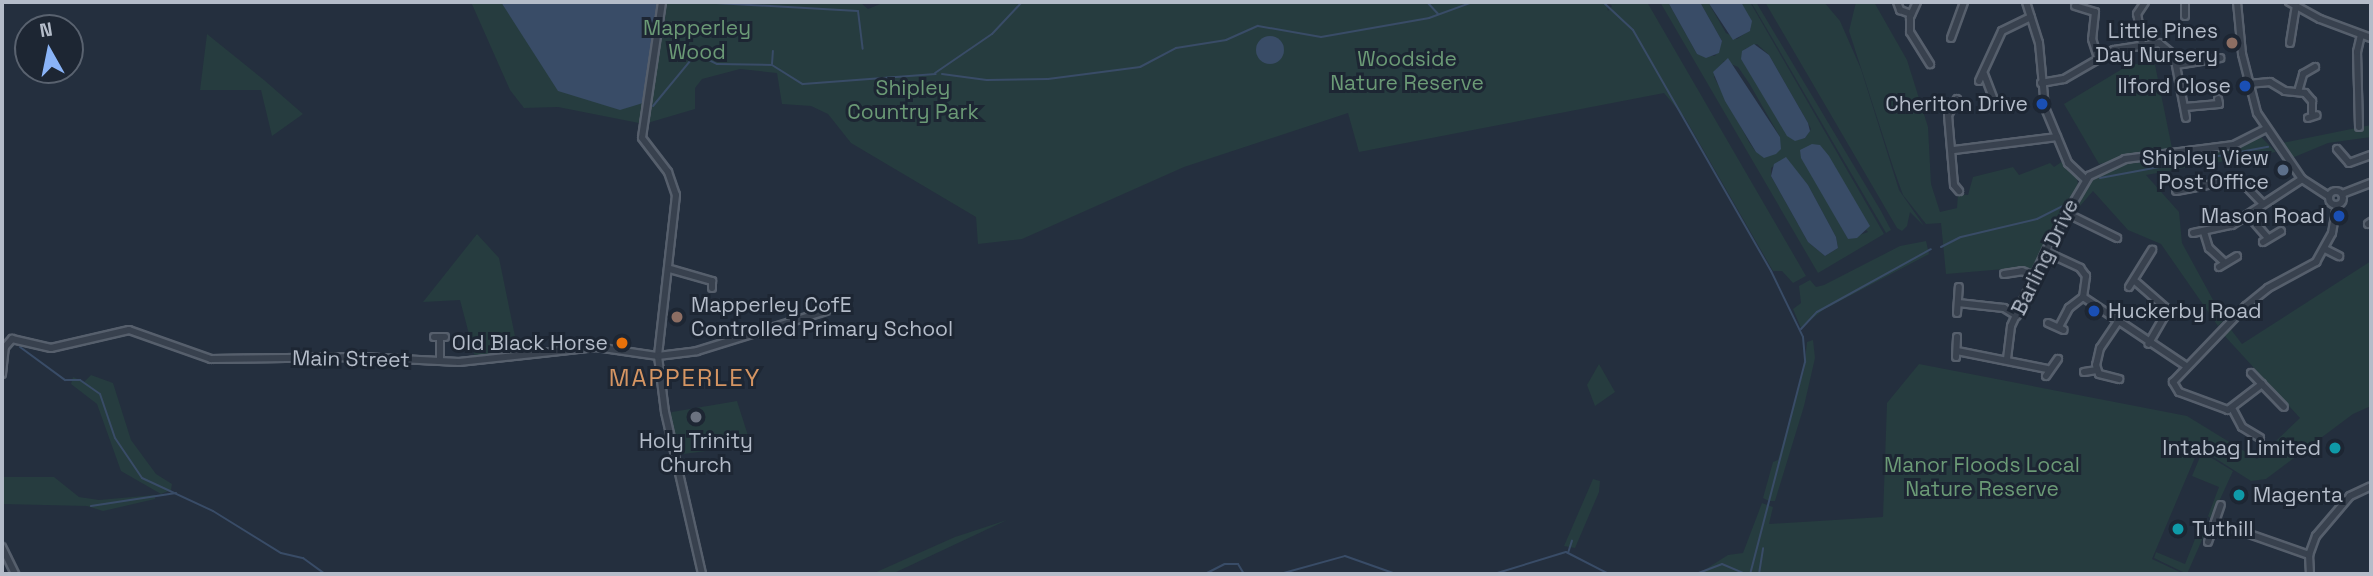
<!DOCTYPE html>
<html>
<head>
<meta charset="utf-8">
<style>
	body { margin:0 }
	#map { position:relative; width:2373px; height:576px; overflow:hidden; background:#242f3e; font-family:"Space Grotesk",sans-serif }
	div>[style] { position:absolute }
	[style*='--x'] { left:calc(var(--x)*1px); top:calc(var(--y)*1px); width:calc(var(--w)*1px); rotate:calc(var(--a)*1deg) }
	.green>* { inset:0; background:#263c3f }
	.water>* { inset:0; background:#394c67 }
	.round { border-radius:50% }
	.stream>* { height:2px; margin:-1px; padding:0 1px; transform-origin:1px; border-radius:1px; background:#394c67 }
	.roads { filter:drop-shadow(2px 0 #565f6c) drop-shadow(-2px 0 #565f6c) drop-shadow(0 2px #565f6c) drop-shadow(0 -2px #565f6c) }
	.minor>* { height:6px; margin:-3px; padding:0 3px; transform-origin:3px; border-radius:3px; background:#38414e }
	.minor>.ring { margin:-3px; padding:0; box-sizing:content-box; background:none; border:6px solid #38414e; border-radius:50% }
	.dots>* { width:19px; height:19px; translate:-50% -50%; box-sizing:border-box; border:4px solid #1d2633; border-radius:50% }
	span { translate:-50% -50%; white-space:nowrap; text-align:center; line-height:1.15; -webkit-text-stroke:6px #1d2633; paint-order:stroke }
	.park-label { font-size:21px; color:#6b9a76 }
	.poi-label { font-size:21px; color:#b4bcc9 }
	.right { translate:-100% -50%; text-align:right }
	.left { translate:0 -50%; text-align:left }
	.street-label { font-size:21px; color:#b4bcc9 }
	.quarter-label { font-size:24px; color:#d59563; letter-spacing:2px }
	.frame { position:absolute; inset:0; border:4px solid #b4bcc9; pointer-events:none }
	.north { position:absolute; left:14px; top:14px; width:70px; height:70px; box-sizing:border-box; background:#1d2633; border:2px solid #59626f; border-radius:50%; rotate:351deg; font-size:19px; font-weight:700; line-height:28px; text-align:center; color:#b4bcc9 }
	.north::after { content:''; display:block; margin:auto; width:24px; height:32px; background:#8ab4f8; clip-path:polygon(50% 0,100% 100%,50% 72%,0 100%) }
</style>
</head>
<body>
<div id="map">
	<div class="green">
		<div style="clip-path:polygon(471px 2px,860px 2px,868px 9px,885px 2px,1606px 2px,1608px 11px,1612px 6px,1608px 2px,1647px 2px,1806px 276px,1793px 283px,1782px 271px,1773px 271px,1685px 118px,1664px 93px,1359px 152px,1348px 113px,1184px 167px,1022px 239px,978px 244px,976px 217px,851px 143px,828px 114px,811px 106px,782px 104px,777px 73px,740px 69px,702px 79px,695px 88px,695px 109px,644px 124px,558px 107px,524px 108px,510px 90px)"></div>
		<div style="clip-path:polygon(evenodd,1660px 2px,1668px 2px,1697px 54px,1715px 56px,1722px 41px,1700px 2px,1708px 2px,1726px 33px,1737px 39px,1751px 29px,1741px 2px,1750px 2px,1884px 234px,1818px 273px,1660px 2px,1757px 44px,1769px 55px,1808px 123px,1811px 129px,1805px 138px,1795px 140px,1742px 60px,1745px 49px,1757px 44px,1660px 2px,1724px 61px,1738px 67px,1749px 83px,1780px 137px,1779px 149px,1756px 152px,1749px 142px,1714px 77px,1724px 61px,1660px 2px,1801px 154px,1868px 232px,1848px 239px,1801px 154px,1660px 2px,1785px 159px,1808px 185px,1836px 237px,1838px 248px,1825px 256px,1808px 242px,1771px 176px,1771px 168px,1785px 159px)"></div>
		<div style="clip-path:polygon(1751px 2px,1756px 2px,1881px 211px,1891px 230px,1886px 233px)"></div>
		<div style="clip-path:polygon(1765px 2px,1824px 2px,1840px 21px,1861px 69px,1899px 190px,1924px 226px,1910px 212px,1907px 226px,1902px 231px,1897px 228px)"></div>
		<div style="clip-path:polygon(1856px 2px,1874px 2px,1907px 60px,1928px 127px,1931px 184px,1940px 212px,1957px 208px,1958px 194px,1968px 195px,1973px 177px,2013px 167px,2019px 175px,2050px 163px,2054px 167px,2063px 161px,2076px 175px,2078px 184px,2033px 272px,2016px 268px,1946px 274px,1941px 223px,1926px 224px,1903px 195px,1894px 170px,1849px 31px)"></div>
		<div style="clip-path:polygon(207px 34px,264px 80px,303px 114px,272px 136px,261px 90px,200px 90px)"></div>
		<div style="clip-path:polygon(2154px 60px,2172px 148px,2099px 164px,2064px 104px,2127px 66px)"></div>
		<div style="clip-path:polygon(2371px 125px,2371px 137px,2328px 143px,2292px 158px,2282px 143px)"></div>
		<div style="clip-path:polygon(2260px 136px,2276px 152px,2146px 175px,2179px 212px,2182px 243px,2224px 320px,2218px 326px,2161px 244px,2128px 230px,2093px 191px,2074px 213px,2071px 207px,2090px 177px,2121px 163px,2237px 146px)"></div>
		<div style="clip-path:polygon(477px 234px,499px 258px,518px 351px,475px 357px,460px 300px,423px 302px)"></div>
		<div style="clip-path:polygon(1926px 241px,1929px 254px,1823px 310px,1801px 328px,1793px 309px,1801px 303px,1799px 286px,1810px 280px,1816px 287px,1824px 285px,1900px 246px)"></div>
		<div style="clip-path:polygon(2371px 261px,2371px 406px,2353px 414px,2266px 479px,2251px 481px,2199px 448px,2152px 559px,2184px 574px,1698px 574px,1728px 555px,1743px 553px,1762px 503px,1773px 507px,1769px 524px,1883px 517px,1887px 403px,1919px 364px,2187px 416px,2257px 459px,2300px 418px,2222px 333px,2229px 327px,2242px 344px)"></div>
		<div style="clip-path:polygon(1813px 340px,1815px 358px,1804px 406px,1775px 501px,1769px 501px,1763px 498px,1773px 462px,1778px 460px,1804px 370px,1807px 342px)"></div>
		<div style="clip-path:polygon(1599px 364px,1615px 392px,1595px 406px,1587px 385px)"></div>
		<div style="clip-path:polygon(91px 375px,113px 383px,131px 440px,156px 474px,172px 484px,171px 490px,161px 494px,121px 471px,97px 404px,71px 384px,73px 377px,84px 382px)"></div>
		<div style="clip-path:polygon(737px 401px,751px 445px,676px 455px,669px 418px,672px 412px)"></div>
		<div style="clip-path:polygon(2202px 452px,2233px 471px,2211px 519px,2208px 516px,2219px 487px,2192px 476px)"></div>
		<div style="clip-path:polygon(2px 477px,54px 477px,79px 497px,99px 500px,155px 495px,155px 499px,103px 511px,87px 506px,2px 504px)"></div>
		<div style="clip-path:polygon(1593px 479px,1600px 481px,1599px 492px,1575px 548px,1564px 546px)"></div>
		<div style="clip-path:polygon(1007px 520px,892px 574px,872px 574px,955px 537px)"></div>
		<div style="clip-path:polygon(2201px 524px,2209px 524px,2187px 574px,2154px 558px,2156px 552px,2185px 564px)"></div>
	</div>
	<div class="water">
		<div style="clip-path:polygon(501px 2px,659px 2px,643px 103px,620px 110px,558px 91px)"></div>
		<div style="clip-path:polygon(1668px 2px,1700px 2px,1722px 41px,1719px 53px,1706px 58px,1697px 54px)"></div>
		<div style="clip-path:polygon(1708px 2px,1741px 2px,1752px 21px,1750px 31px,1733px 40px)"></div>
		<div class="round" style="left:1256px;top:36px;width:28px;height:28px"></div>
		<div style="clip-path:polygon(1754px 44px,1769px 55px,1808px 123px,1810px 131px,1805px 138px,1795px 141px,1787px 136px,1741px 59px,1742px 51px)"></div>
		<div style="clip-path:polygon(1728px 58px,1780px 137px,1781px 149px,1776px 154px,1764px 158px,1756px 152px,1725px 101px,1713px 72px)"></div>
		<div style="clip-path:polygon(1812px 144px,1820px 145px,1829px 156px,1870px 226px,1857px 238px,1848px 239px,1801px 158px,1800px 150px)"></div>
		<div style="clip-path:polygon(1786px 157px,1808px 185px,1836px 237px,1838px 248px,1825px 256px,1808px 242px,1771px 176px,1774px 164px)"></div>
	</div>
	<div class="stream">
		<div style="--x:698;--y:2;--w:160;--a:3.2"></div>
		<div style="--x:858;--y:11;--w:38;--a:83"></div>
		<div style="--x:1427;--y:2;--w:16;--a:47"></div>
		<div style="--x:1603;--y:2;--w:41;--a:43"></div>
		<div style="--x:1633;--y:30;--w:278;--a:60.2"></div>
		<div style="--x:1771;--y:271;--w:73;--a:64.1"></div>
		<div style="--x:1803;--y:337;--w:25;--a:85"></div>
		<div style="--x:1805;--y:362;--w:219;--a:104.5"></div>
		<div style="--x:678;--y:45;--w:43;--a:26"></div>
		<div style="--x:717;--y:64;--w:55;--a:1"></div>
		<div style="--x:772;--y:65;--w:36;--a:32"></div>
		<div style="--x:803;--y:84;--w:133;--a:-4.3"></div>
		<div style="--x:772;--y:64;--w:13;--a:-86"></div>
		<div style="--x:935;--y:73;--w:69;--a:-34.4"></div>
		<div style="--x:992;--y:34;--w:44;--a:-46.8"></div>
		<div style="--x:942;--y:74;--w:45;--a:7.6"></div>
		<div style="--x:987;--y:80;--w:61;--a:-0.9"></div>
		<div style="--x:1048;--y:79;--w:93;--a:-7.4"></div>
		<div style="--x:1140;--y:67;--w:41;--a:-27.8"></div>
		<div style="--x:1176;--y:48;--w:51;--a:-9.1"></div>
		<div style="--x:1226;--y:40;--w:35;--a:-24"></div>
		<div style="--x:1258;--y:26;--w:64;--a:9.9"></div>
		<div style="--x:1321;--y:37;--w:110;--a:-10"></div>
		<div style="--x:1429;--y:18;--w:47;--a:-20"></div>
		<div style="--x:653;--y:106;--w:65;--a:-50.6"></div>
		<div style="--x:2100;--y:178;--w:171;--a:-10.5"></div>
		<div style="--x:1941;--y:247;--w:22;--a:-27"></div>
		<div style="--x:1961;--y:237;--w:78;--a:-13.3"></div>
		<div style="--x:2037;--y:219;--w:28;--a:-27"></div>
		<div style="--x:1801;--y:329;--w:23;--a:-47"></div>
		<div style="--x:1817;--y:312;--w:130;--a:-28.9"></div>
		<div style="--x:20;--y:347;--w:56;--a:36.3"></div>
		<div style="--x:65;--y:380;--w:15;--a:0"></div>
		<div style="--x:80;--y:380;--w:24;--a:35"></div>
		<div style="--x:100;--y:394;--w:46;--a:71.2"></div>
		<div style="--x:115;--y:438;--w:48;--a:56"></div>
		<div style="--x:142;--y:478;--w:78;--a:24.9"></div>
		<div style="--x:213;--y:511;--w:80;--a:31.7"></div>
		<div style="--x:281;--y:553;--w:23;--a:13"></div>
		<div style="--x:303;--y:558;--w:27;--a:36"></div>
		<div style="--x:91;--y:506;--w:86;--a:-8.7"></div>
		<div style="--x:1568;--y:553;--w:13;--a:-72"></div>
		<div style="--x:1205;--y:574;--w:22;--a:-27"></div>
		<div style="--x:1225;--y:564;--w:13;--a:0"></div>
		<div style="--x:1238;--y:564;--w:12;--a:59"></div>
		<div style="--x:1280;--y:574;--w:67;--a:-15.5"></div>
		<div style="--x:1345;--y:556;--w:51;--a:19.5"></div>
		<div style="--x:1494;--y:574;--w:75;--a:-17"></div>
		<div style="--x:1566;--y:552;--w:48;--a:27.1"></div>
		<div style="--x:1696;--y:574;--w:28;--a:-21"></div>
		<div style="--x:1722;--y:564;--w:26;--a:23"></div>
		<div style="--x:1759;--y:574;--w:26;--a:-81"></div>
	</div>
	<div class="roads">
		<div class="minor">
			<div style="--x:662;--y:2;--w:137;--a:98.4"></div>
			<div style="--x:642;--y:138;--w:43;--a:52.6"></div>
			<div style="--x:668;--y:172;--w:24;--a:71"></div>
			<div style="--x:676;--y:195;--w:162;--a:96.4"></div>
			<div style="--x:658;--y:356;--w:56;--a:82.9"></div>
			<div style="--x:665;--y:412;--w:166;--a:77.1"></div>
			<div style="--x:1897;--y:2;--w:9;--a:69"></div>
			<div style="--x:1900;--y:10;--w:12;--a:20"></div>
			<div style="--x:1917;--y:2;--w:17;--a:115"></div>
			<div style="--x:1910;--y:17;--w:15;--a:90"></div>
			<div style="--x:1910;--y:32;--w:38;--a:58"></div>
			<div style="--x:2026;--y:2;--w:43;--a:72.4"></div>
			<div style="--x:2039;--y:43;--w:65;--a:84.7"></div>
			<div style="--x:2045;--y:108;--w:60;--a:67.3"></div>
			<div style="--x:2068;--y:163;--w:23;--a:43"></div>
			<div style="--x:2185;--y:2;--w:14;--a:90"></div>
			<div style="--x:2237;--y:2;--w:52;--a:84.5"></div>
			<div style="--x:2242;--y:54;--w:61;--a:75.7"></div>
			<div style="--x:2257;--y:113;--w:80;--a:55.7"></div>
			<div style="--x:2302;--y:179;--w:31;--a:33"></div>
			<div style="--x:2289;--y:2;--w:35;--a:29"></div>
			<div style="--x:2320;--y:19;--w:54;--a:20.4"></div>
			<div style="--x:2075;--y:6;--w:21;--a:17"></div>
			<div style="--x:2095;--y:12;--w:27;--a:96"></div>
			<div style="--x:2092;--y:39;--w:19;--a:72"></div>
			<div style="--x:1951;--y:38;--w:38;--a:-70"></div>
			<div style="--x:2290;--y:43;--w:37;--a:-81"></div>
			<div style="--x:2142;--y:44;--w:30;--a:-99"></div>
			<div style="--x:2137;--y:14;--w:14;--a:-56"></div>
			<div style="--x:2176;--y:65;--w:45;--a:-9"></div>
			<div style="--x:1984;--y:74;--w:28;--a:69"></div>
			<div style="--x:1979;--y:81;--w:55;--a:-65.3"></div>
			<div style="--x:2002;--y:31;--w:32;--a:-26"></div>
			<div style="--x:2041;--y:83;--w:23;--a:-10"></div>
			<div style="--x:2064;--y:79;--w:58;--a:-30.1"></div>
			<div style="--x:2114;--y:50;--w:46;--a:-8.8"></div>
			<div style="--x:2159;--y:43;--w:19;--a:39"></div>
			<div style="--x:2174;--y:55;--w:64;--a:79.2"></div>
			<div style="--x:2248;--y:84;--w:22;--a:-5"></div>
			<div style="--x:2270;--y:82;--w:17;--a:31"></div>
			<div style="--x:2285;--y:91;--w:20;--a:6"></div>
			<div style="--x:2305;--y:93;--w:11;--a:49"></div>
			<div style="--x:2312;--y:101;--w:12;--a:90"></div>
			<div style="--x:2298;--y:92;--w:19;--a:-74"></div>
			<div style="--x:2303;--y:74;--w:14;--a:-30"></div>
			<div style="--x:1957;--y:99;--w:18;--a:119"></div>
			<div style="--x:1948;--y:115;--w:70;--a:85.1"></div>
			<div style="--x:1954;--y:185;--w:8;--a:50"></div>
			<div style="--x:2185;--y:107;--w:34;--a:-5"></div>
			<div style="--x:2219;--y:104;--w:5;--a:-101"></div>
			<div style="--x:2308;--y:118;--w:9;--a:-18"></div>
			<div style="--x:2359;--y:127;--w:75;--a:-91.5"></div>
			<div style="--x:2357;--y:52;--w:17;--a:-77"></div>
			<div style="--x:2337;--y:149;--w:18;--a:49"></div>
			<div style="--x:2349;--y:163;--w:23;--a:-20"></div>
			<div style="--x:1954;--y:150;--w:104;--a:-7.2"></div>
			<div class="ring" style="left:2329px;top:191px;width:8px;height:8px"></div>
			<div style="--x:2176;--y:191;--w:64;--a:-10.8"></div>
			<div style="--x:2239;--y:179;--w:33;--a:46"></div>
			<div style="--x:2342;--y:194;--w:31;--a:-21"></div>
			<div style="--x:2066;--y:213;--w:57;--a:26.1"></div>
			<div style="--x:2248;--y:215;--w:30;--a:49"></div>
			<div style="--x:2368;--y:224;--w:4;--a:-34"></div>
			<div style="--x:2204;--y:232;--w:17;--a:73"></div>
			<div style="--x:2209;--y:248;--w:21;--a:43"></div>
			<div style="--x:2193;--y:233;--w:40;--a:-12"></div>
			<div style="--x:2232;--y:225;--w:84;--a:-33.3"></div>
			<div style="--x:2263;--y:242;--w:21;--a:-31"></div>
			<div style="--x:2325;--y:249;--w:16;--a:27"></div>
			<div style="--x:2046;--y:252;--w:38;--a:25"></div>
			<div style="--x:2080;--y:268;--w:10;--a:53"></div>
			<div style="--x:2086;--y:276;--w:21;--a:98"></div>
			<div style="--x:2083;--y:297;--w:18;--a:142"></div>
			<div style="--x:2069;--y:308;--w:21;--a:118"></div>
			<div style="--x:2219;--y:267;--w:21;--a:-31"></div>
			<div style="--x:670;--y:269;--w:44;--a:15.9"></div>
			<div style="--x:712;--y:281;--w:7;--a:90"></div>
			<div style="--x:2004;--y:274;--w:18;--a:-9"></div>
			<div style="--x:2022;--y:271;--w:15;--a:23"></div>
			<div style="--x:2136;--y:282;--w:43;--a:41.2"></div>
			<div style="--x:2168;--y:310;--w:39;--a:120"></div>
			<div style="--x:2129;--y:287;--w:44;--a:-58.1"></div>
			<div style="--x:2083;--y:297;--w:124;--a:33.8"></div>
			<div style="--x:1958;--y:303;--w:46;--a:6.2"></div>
			<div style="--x:2004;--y:308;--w:15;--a:32"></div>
			<div style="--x:1957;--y:313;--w:26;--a:-86"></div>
			<div style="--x:2048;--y:323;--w:17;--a:24"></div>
			<div style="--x:2117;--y:323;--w:30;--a:124"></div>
			<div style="--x:2100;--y:348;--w:17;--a:103"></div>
			<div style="--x:2096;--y:365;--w:9;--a:72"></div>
			<div style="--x:2099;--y:374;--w:21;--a:14"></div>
			<div style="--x:434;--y:337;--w:11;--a:0"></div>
			<div style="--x:440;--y:337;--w:24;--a:90"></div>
			<div style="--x:1957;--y:351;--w:92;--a:11.3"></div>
			<div style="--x:1956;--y:357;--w:20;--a:-87"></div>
			<div style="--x:2007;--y:359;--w:33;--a:-83"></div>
			<div style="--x:2011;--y:326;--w:93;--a:-65.1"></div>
			<div style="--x:2050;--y:242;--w:77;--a:-59.4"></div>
			<div style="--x:2089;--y:176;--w:40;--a:-25"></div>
			<div style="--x:2125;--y:159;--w:110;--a:-7.3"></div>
			<div style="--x:2234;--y:145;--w:35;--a:-27"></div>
			<div style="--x:2084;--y:372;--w:13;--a:-9"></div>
			<div style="--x:2251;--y:373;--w:47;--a:45.9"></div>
			<div style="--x:2;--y:374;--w:27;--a:-84"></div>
			<div style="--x:5;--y:347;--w:11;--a:-49"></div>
			<div style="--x:12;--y:339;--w:40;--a:13"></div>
			<div style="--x:51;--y:348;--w:80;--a:-13"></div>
			<div style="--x:129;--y:330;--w:87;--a:19.5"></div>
			<div style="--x:211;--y:359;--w:150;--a:-0.8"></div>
			<div style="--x:361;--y:357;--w:98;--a:2.9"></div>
			<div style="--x:459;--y:362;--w:138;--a:-6.2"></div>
			<div style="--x:596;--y:347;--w:63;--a:8.3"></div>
			<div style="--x:658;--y:356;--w:39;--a:-7"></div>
			<div style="--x:697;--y:351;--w:135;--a:-17.2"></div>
			<div style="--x:2046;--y:376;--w:21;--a:-55"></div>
			<div style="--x:2262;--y:384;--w:43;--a:142.6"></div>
			<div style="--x:2228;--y:410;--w:52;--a:-159.8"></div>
			<div style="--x:2179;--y:392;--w:12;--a:-121"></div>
			<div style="--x:2173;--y:382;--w:105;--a:-46.2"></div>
			<div style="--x:2246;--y:306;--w:28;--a:-39"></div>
			<div style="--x:2268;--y:288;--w:55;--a:-28.4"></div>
			<div style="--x:2316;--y:262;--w:33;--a:-61"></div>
			<div style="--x:2332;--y:233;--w:28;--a:-80"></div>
			<div style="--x:2233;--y:410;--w:19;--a:62"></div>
			<div style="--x:2242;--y:427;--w:21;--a:31"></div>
			<div style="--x:2215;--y:522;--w:100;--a:19.3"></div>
			<div style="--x:2208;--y:542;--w:39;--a:-71"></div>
			<div style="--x:2;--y:547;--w:30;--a:64"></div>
			<div style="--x:2310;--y:574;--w:19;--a:-93"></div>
			<div style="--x:2309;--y:555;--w:20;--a:-70"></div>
			<div style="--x:2316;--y:536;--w:52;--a:-49.6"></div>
			<div style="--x:2350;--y:496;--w:23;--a:-25"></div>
		</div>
	</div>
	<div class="dots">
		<div style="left:2232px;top:43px;background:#8d6e63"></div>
		<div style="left:2245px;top:86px;background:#1a4fb4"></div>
		<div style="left:2042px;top:104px;background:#1a4fb4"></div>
		<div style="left:2283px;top:170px;background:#5c6f8a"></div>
		<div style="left:2339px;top:216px;background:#1a4fb4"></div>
		<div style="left:2094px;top:311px;background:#1a4fb4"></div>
		<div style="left:677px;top:317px;background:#8d6e63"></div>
		<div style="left:622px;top:343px;background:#e8710a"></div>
		<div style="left:696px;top:417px;background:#6b7280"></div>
		<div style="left:2335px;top:448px;background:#0f9aa8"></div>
		<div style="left:2239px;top:495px;background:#0f9aa8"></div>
		<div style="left:2178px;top:529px;background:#0f9aa8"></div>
	</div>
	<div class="park-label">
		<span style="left:697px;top:40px">Mapperley<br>Wood</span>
		<span style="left:1407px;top:71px">Woodside<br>Nature Reserve</span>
		<span style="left:913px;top:100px">Shipley<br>Country Park</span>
		<span style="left:1982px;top:477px">Manor Floods Local<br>Nature Reserve</span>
	</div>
	<div class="poi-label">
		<span class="right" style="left:2218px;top:43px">Little Pines<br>Day Nursery</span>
		<span class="right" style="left:2231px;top:86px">Ilford Close</span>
		<span class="right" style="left:2028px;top:104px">Cheriton Drive</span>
		<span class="right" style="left:2269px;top:170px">Shipley View<br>Post Office</span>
		<span class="right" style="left:2325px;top:216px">Mason Road</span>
		<span class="left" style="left:691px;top:317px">Mapperley CofE<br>Controlled Primary School</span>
		<span class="left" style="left:2108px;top:311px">Huckerby Road</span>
		<span class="right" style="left:608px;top:343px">Old Black Horse</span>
		<span style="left:696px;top:453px">Holy Trinity<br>Church</span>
		<span class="right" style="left:2321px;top:448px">Intabag Limited</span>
		<span class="left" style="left:2253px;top:495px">Magenta</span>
		<span class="left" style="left:2192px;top:529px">Tuthill</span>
	</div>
	<div class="street-label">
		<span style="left:2045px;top:257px;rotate:-64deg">Barling Drive</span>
		<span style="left:351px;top:359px;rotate:1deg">Main Street</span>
	</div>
	<div class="quarter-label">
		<span style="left:685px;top:378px">MAPPERLEY</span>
	</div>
	<div class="frame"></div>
	<div class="north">N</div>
</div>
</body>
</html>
